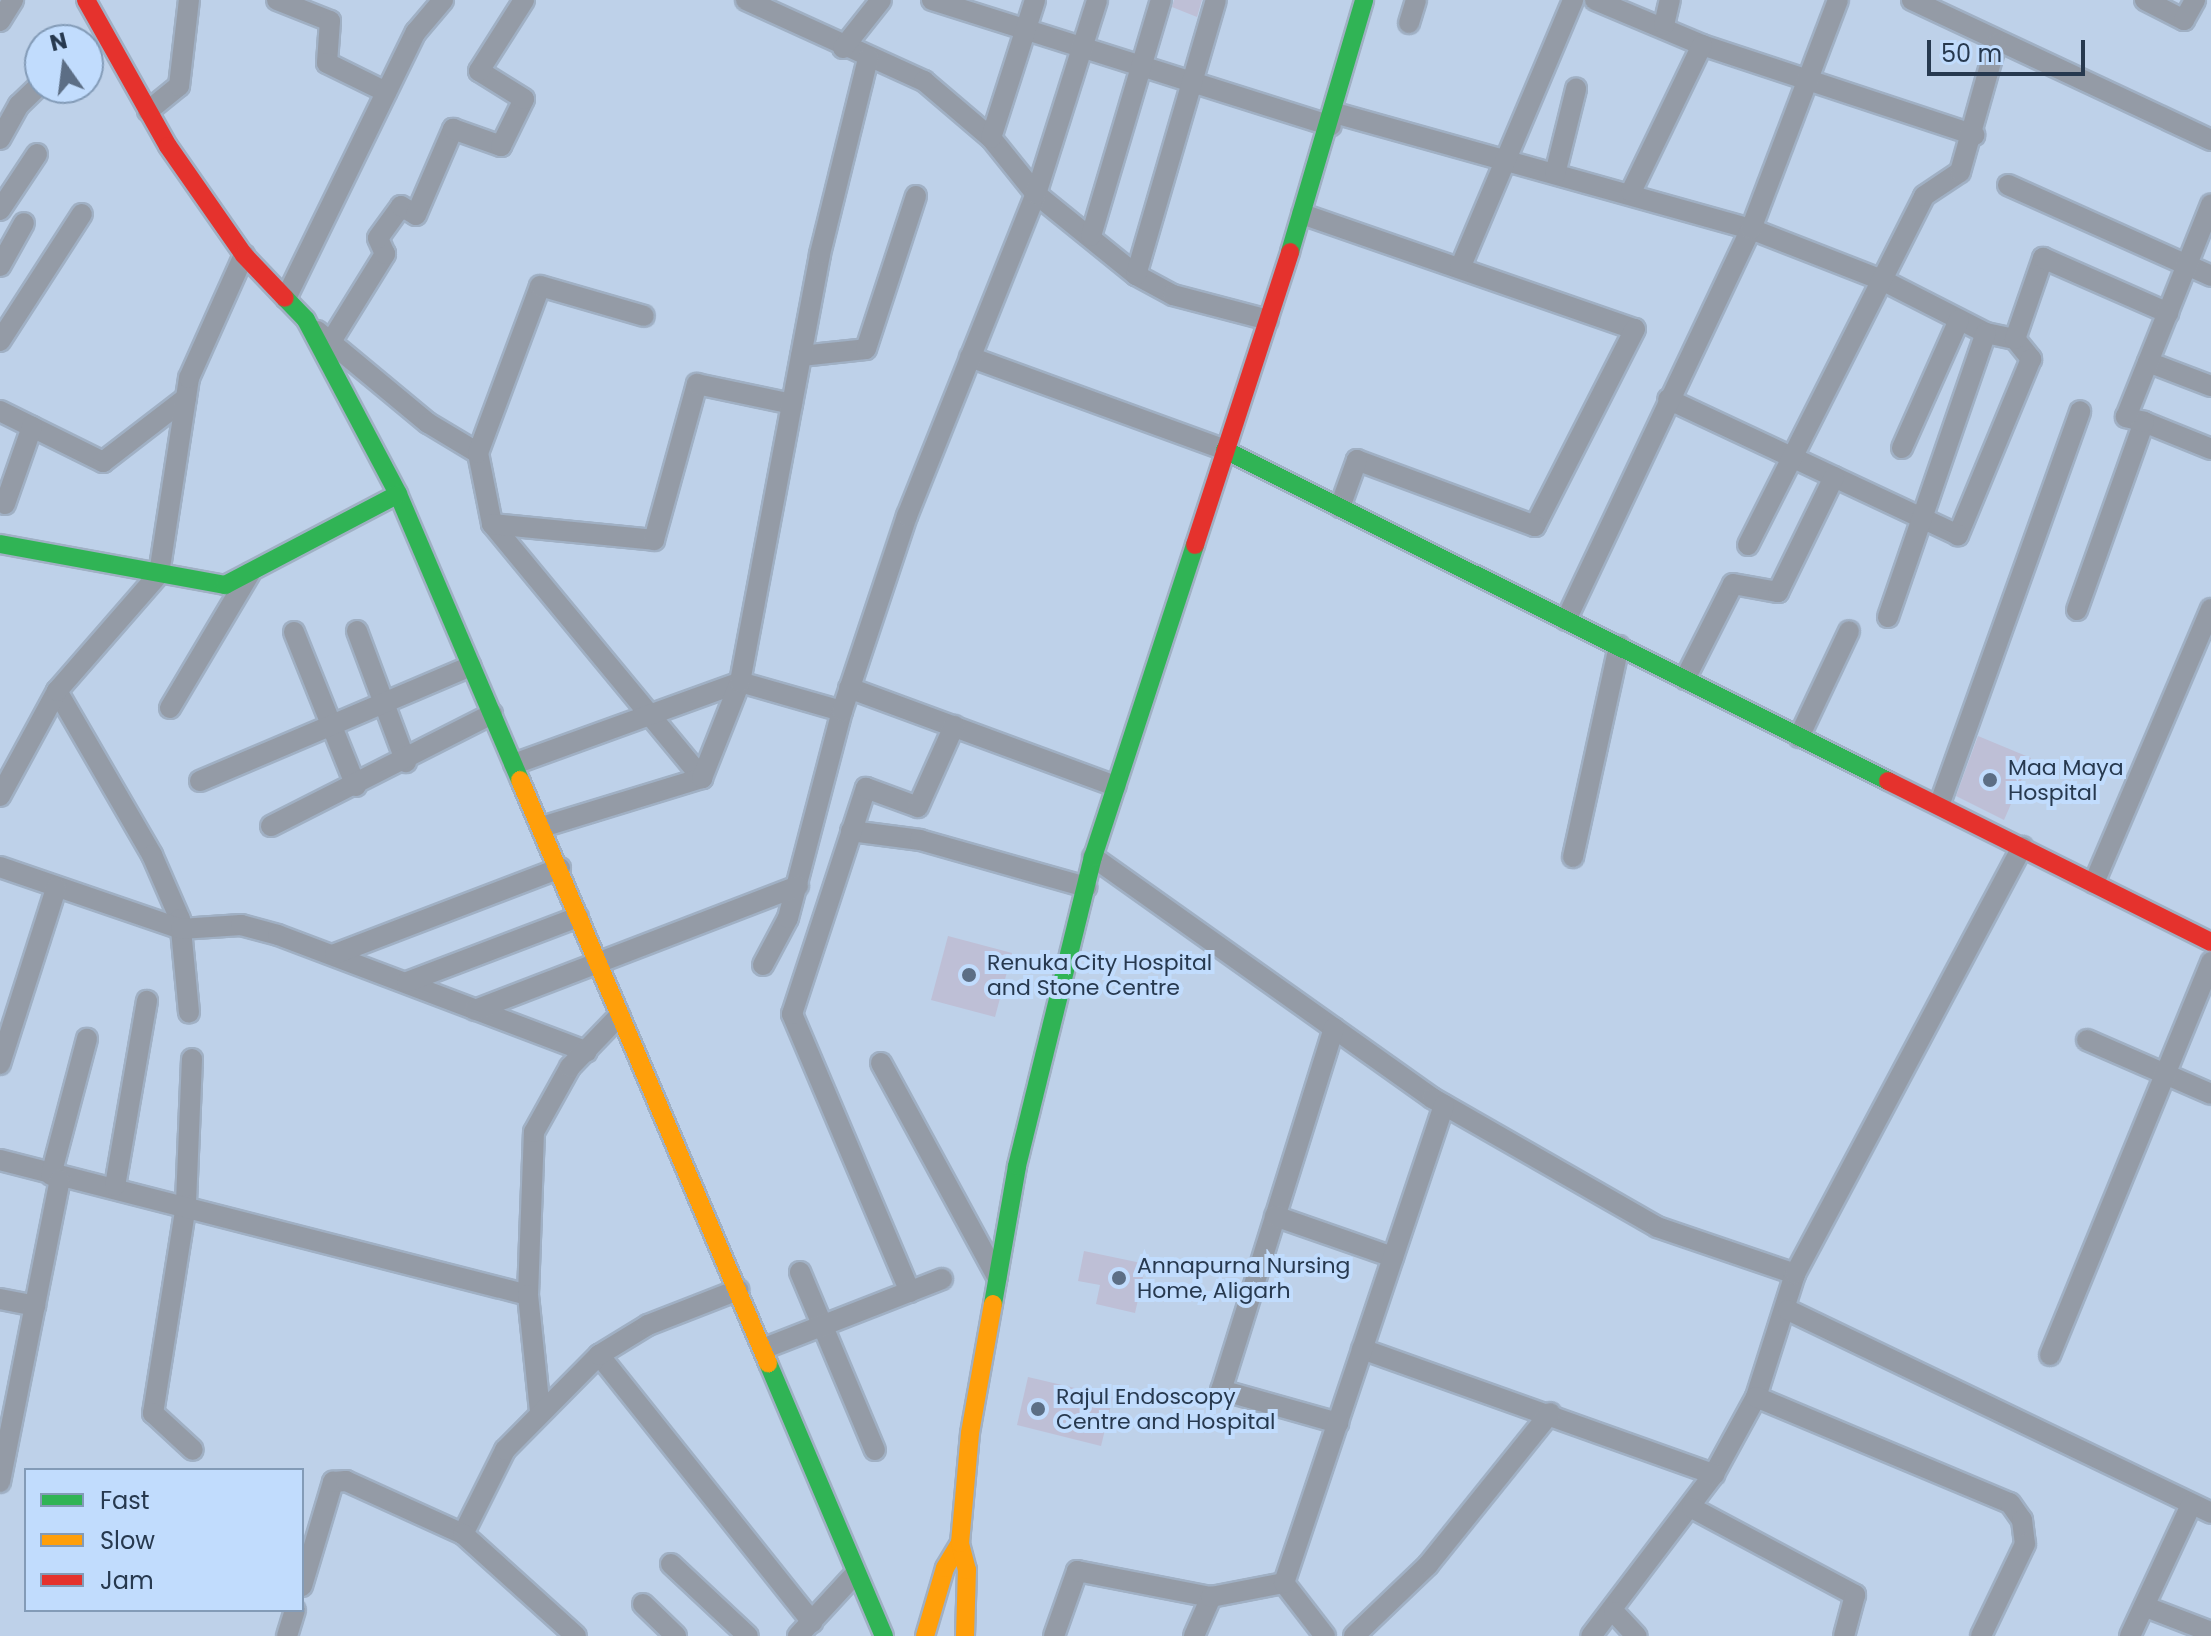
<!DOCTYPE html>
<html>
<head>
<meta charset="utf-8">
<style>
	body { margin:0 }
	#map { position:relative; width:2211px; height:1636px; overflow:hidden; background:#bed1e9; font-family:Poppins,sans-serif }
	div>[style] { position:absolute }
	[style*='--x'] { left:calc(var(--x)*1px); top:calc(var(--y)*1px); width:calc(var(--w)*1px); rotate:calc(var(--a)*1deg) }
	.building>* { inset:0; background:#bebfd6 }
	.roads { filter:drop-shadow(2px 0 #a0b0c4) drop-shadow(-2px 0 #a0b0c4) drop-shadow(0 2px #a0b0c4) drop-shadow(0 -2px #a0b0c4) }
	.street>* { height:20px; margin:-10px; padding:0 10px; transform-origin:10px; border-radius:10px; background:#949ba6 }
	.fast>* { height:18px; margin:-9px; padding:0 9px; transform-origin:9px; border-radius:9px; background:#30b455 }
	.slow>* { height:18px; margin:-9px; padding:0 9px; transform-origin:9px; border-radius:9px; background:#ff9f0a }
	.jam>* { height:18px; margin:-9px; padding:0 9px; transform-origin:9px; border-radius:9px; background:#e5322d }
	.dots>* { width:22px; height:22px; translate:-50% -50%; box-sizing:border-box; border:4px solid #c1dcfd; border-radius:50% }
	span { translate:-50% -50%; white-space:nowrap; text-align:center; line-height:1.15; -webkit-text-stroke:8px #c1dcfd; paint-order:stroke }
	.poi-label { font-size:22px; color:#27394f }
	.left { translate:0 -50%; text-align:left }
	.legend { position:absolute; left:24px; top:1468px; width:280px; height:144px; box-sizing:border-box; background:#c1dcfd; border:2px solid #839bb7; margin:0; padding:10px 14px; list-style:none; font-size:24px; color:#27394f }
	.legend li { display:flex; align-items:center; gap:16px; height:40px }
	.legend b { width:40px; border:2px solid #839bb7 }
	.north { position:absolute; left:24px; top:24px; width:80px; height:80px; box-sizing:border-box; background:#c1dcfd; border:2px solid #839bb7; border-radius:50%; rotate:346deg; font-size:22px; font-weight:700; line-height:32px; text-align:center; color:#27394f }
	.north::after { content:''; display:block; margin:auto; width:28px; height:36px; background:#5c6e85; clip-path:polygon(50% 0,100% 100%,50% 72%,0 100%) }
	.scale { position:absolute; left:1927px; top:40px; width:158px; height:36px; box-sizing:border-box; border:4px solid #27394f; border-top:0; padding-left:10px; font-size:24px; line-height:28px; white-space:nowrap; color:#27394f; -webkit-text-stroke:6px #c1dcfd; paint-order:stroke }
</style>
</head>
<body>
<div id="map">
	<div class="building">
		<div style="clip-path:polygon(1174px 0,1202px 0,1197px 17px,1172px 7px)"></div>
		<div style="clip-path:polygon(1978px 736px,2031px 758px,2004px 820px,1956px 796px)"></div>
		<div style="clip-path:polygon(948px 936px,1012px 953px,995px 1017px,931px 1000px)"></div>
		<div style="clip-path:polygon(1084px 1251px,1146px 1264px,1135px 1313px,1096px 1304px,1100px 1285px,1078px 1281px)"></div>
		<div style="clip-path:polygon(1028px 1377px,1113px 1397px,1101px 1446px,1017px 1425px)"></div>
	</div>
	<div class="roads">
		<div class="street">
			<div style="--x:277;--y:0;--w:57;--a:21.6"></div>
			<div style="--x:330;--y:21;--w:42;--a:94.1"></div>
			<div style="--x:327;--y:63;--w:66;--a:26.2"></div>
			<div style="--x:746;--y:0;--w:196;--a:24.5"></div>
			<div style="--x:924;--y:81;--w:88;--a:40.4"></div>
			<div style="--x:991;--y:138;--w:72;--a:51.2"></div>
			<div style="--x:1036;--y:194;--w:129;--a:39"></div>
			<div style="--x:1136;--y:275;--w:42;--a:28.4"></div>
			<div style="--x:1173;--y:295;--w:98;--a:14.7"></div>
			<div style="--x:932;--y:0;--w:418;--a:17.5"></div>
			<div style="--x:1595;--y:0;--w:116;--a:22.8"></div>
			<div style="--x:1702;--y:45;--w:287;--a:18.3"></div>
			<div style="--x:1912;--y:0;--w:330;--a:25.1"></div>
			<div style="--x:2145;--y:0;--w:44;--a:27.1"></div>
			<div style="--x:2184;--y:20;--w:23;--a:-61"></div>
			<div style="--x:0;--y:21;--w:25;--a:-58"></div>
			<div style="--x:1409;--y:23;--w:24;--a:-73"></div>
			<div style="--x:1664;--y:25;--w:26;--a:-77"></div>
			<div style="--x:843;--y:48;--w:61;--a:-51.6"></div>
			<div style="--x:148;--y:111;--w:40;--a:-39"></div>
			<div style="--x:179;--y:86;--w:87;--a:-83.4"></div>
			<div style="--x:1335;--y:113;--w:432;--a:15.6"></div>
			<div style="--x:1751;--y:229;--w:141;--a:21.3"></div>
			<div style="--x:1882;--y:280;--w:117;--a:27"></div>
			<div style="--x:1986;--y:333;--w:30;--a:12"></div>
			<div style="--x:2015;--y:339;--w:26;--a:51"></div>
			<div style="--x:2031;--y:359;--w:191;--a:112.5"></div>
			<div style="--x:1958;--y:535;--w:320;--a:-154.9"></div>
			<div style="--x:991;--y:138;--w:145;--a:-72.3"></div>
			<div style="--x:0;--y:139;--w:39;--a:-61"></div>
			<div style="--x:19;--y:105;--w:29;--a:-44"></div>
			<div style="--x:1555;--y:174;--w:88;--a:-76.1"></div>
			<div style="--x:2008;--y:185;--w:222;--a:24.1"></div>
			<div style="--x:1631;--y:192;--w:163;--a:-64.2"></div>
			<div style="--x:0;--y:210;--w:67;--a:-56.5"></div>
			<div style="--x:1302;--y:214;--w:352;--a:19.1"></div>
			<div style="--x:1635;--y:329;--w:221;--a:116.9"></div>
			<div style="--x:1535;--y:526;--w:190;--a:-159.7"></div>
			<div style="--x:1357;--y:460;--w:50;--a:109.9"></div>
			<div style="--x:1091;--y:236;--w:246;--a:-73.5"></div>
			<div style="--x:0;--y:266;--w:49;--a:-60.8"></div>
			<div style="--x:1460;--y:268;--w:291;--a:-67.1"></div>
			<div style="--x:1136;--y:275;--w:286;--a:-73.8"></div>
			<div style="--x:286;--y:298;--w:296;--a:-64"></div>
			<div style="--x:416;--y:32;--w:42;--a:-49.8"></div>
			<div style="--x:317;--y:331;--w:144;--a:39.7"></div>
			<div style="--x:428;--y:423;--w:58;--a:31"></div>
			<div style="--x:478;--y:453;--w:72;--a:78.8"></div>
			<div style="--x:492;--y:524;--w:330;--a:50.4"></div>
			<div style="--x:702;--y:778;--w:167;--a:163"></div>
			<div style="--x:2015;--y:339;--w:86;--a:-70.9"></div>
			<div style="--x:2043;--y:258;--w:137;--a:23.7"></div>
			<div style="--x:0;--y:341;--w:151;--a:-57.2"></div>
			<div style="--x:330;--y:343;--w:105;--a:-58.3"></div>
			<div style="--x:385;--y:254;--w:17;--a:-114"></div>
			<div style="--x:378;--y:238;--w:39;--a:-54"></div>
			<div style="--x:401;--y:206;--w:17;--a:31"></div>
			<div style="--x:416;--y:215;--w:94;--a:-66.7"></div>
			<div style="--x:453;--y:129;--w:51;--a:19.5"></div>
			<div style="--x:501;--y:146;--w:52;--a:-63.9"></div>
			<div style="--x:524;--y:99;--w:53;--a:-148.1"></div>
			<div style="--x:479;--y:71;--w:84;--a:-57.6"></div>
			<div style="--x:801;--y:356;--w:65;--a:-6.1"></div>
			<div style="--x:866;--y:349;--w:161;--a:-71.9"></div>
			<div style="--x:970;--y:357;--w:271;--a:20"></div>
			<div style="--x:2148;--y:362;--w:67;--a:20.9"></div>
			<div style="--x:0;--y:411;--w:115;--a:26.3"></div>
			<div style="--x:103;--y:462;--w:105;--a:-37.6"></div>
			<div style="--x:2144;--y:422;--w:72;--a:21.9"></div>
			<div style="--x:1902;--y:448;--w:140;--a:-66"></div>
			<div style="--x:478;--y:453;--w:178;--a:-69.6"></div>
			<div style="--x:540;--y:286;--w:108;--a:16.1"></div>
			<div style="--x:5;--y:504;--w:82;--a:-70.7"></div>
			<div style="--x:492;--y:524;--w:163;--a:5.6"></div>
			<div style="--x:654;--y:540;--w:162;--a:-74.6"></div>
			<div style="--x:697;--y:384;--w:97;--a:11.9"></div>
			<div style="--x:1748;--y:545;--w:391;--a:-63.2"></div>
			<div style="--x:1924;--y:196;--w:43;--a:-33.7"></div>
			<div style="--x:1960;--y:172;--w:133;--a:-74.3"></div>
			<div style="--x:2077;--y:610;--w:200;--a:-70.4"></div>
			<div style="--x:2144;--y:422;--w:19;--a:-164"></div>
			<div style="--x:2126;--y:417;--w:229;--a:-68.2"></div>
			<div style="--x:1888;--y:617;--w:300;--a:-71"></div>
			<div style="--x:1566;--y:620;--w:433;--a:-64.7"></div>
			<div style="--x:1751;--y:229;--w:245;--a:-69.2"></div>
			<div style="--x:357;--y:631;--w:140;--a:69.5"></div>
			<div style="--x:294;--y:632;--w:166;--a:68.1"></div>
			<div style="--x:1685;--y:679;--w:106;--a:-63.2"></div>
			<div style="--x:1733;--y:584;--w:46;--a:10.1"></div>
			<div style="--x:1778;--y:592;--w:128;--a:-64"></div>
			<div style="--x:849;--y:688;--w:284;--a:20.2"></div>
			<div style="--x:57;--y:691;--w:190;--a:59.9"></div>
			<div style="--x:152;--y:855;--w:70;--a:66.4"></div>
			<div style="--x:180;--y:919;--w:94;--a:84.5"></div>
			<div style="--x:170;--y:708;--w:157;--a:-59.3"></div>
			<div style="--x:1799;--y:737;--w:117;--a:-64.7"></div>
			<div style="--x:514;--y:764;--w:240;--a:-19.9"></div>
			<div style="--x:740;--y:682;--w:106;--a:15.9"></div>
			<div style="--x:702;--y:778;--w:103;--a:-68.4"></div>
			<div style="--x:740;--y:682;--w:435;--a:-79.4"></div>
			<div style="--x:820;--y:254;--w:202;--a:-76.2"></div>
			<div style="--x:200;--y:781;--w:294;--a:-23"></div>
			<div style="--x:0;--y:796;--w:119;--a:-61.5"></div>
			<div style="--x:57;--y:691;--w:155;--a:-48.9"></div>
			<div style="--x:159;--y:574;--w:198;--a:-81.3"></div>
			<div style="--x:189;--y:378;--w:135;--a:-65.9"></div>
			<div style="--x:1940;--y:803;--w:416;--a:-70.3"></div>
			<div style="--x:271;--y:826;--w:248;--a:-26.9"></div>
			<div style="--x:851;--y:831;--w:70;--a:7.4"></div>
			<div style="--x:920;--y:840;--w:173;--a:15.8"></div>
			<div style="--x:1093;--y:857;--w:416;--a:35.4"></div>
			<div style="--x:1432;--y:1098;--w:259;--a:29.8"></div>
			<div style="--x:1657;--y:1227;--w:146;--a:18.8"></div>
			<div style="--x:1795;--y:1274;--w:129;--a:107.6"></div>
			<div style="--x:1756;--y:1397;--w:88;--a:118.6"></div>
			<div style="--x:1714;--y:1474;--w:203;--a:127.2"></div>
			<div style="--x:1573;--y:857;--w:216;--a:-77.7"></div>
			<div style="--x:0;--y:867;--w:191;--a:18.9"></div>
			<div style="--x:181;--y:929;--w:60;--a:-3.8"></div>
			<div style="--x:241;--y:925;--w:38;--a:15"></div>
			<div style="--x:278;--y:935;--w:330;--a:20.7"></div>
			<div style="--x:2094;--y:883;--w:298;--a:-66.9"></div>
			<div style="--x:335;--y:954;--w:241;--a:-20.9"></div>
			<div style="--x:763;--y:965;--w:53;--a:-62"></div>
			<div style="--x:788;--y:918;--w:214;--a:-75.4"></div>
			<div style="--x:842;--y:711;--w:206;--a:-71.6"></div>
			<div style="--x:907;--y:516;--w:347;--a:-68.2"></div>
			<div style="--x:1036;--y:194;--w:203;--a:-72.5"></div>
			<div style="--x:407;--y:982;--w:183;--a:-20.8"></div>
			<div style="--x:475;--y:1010;--w:346;--a:-21"></div>
			<div style="--x:1334;--y:1028;--w:379;--a:107.3"></div>
			<div style="--x:1221;--y:1390;--w:122;--a:15.8"></div>
			<div style="--x:2087;--y:1040;--w:135;--a:23.5"></div>
			<div style="--x:192;--y:1059;--w:146;--a:92.4"></div>
			<div style="--x:186;--y:1205;--w:211;--a:99"></div>
			<div style="--x:153;--y:1413;--w:54;--a:42.8"></div>
			<div style="--x:881;--y:1063;--w:243;--a:61.5"></div>
			<div style="--x:0;--y:1064;--w:185;--a:-72.3"></div>
			<div style="--x:0;--y:1160;--w:545;--a:14.34"></div>
			<div style="--x:528;--y:1295;--w:163;--a:-87.9"></div>
			<div style="--x:534;--y:1132;--w:74;--a:-61"></div>
			<div style="--x:570;--y:1067;--w:71;--a:-46.1"></div>
			<div style="--x:51;--y:1175;--w:141;--a:-75.2"></div>
			<div style="--x:115;--y:1186;--w:188;--a:-80.2"></div>
			<div style="--x:1275;--y:1216;--w:125;--a:19.2"></div>
			<div style="--x:800;--y:1272;--w:193;--a:67.2"></div>
			<div style="--x:1795;--y:1274;--w:484;--a:-62"></div>
			<div style="--x:910;--y:1292;--w:302;--a:-113"></div>
			<div style="--x:792;--y:1014;--w:238;--a:-71.9"></div>
			<div style="--x:866;--y:788;--w:55;--a:20.1"></div>
			<div style="--x:918;--y:807;--w:89;--a:-66"></div>
			<div style="--x:528;--y:1295;--w:118;--a:84.1"></div>
			<div style="--x:0;--y:1299;--w:36;--a:11"></div>
			<div style="--x:1788;--y:1310;--w:469;--a:25.6"></div>
			<div style="--x:765;--y:1348;--w:190;--a:-21.3"></div>
			<div style="--x:1362;--y:1349;--w:374;--a:19.6"></div>
			<div style="--x:599;--y:1355;--w:342;--a:51.4"></div>
			<div style="--x:2050;--y:1355;--w:425;--a:-67.7"></div>
			<div style="--x:1756;--y:1397;--w:275;--a:22.7"></div>
			<div style="--x:2010;--y:1503;--w:21;--a:55"></div>
			<div style="--x:2022;--y:1520;--w:24;--a:83"></div>
			<div style="--x:2025;--y:1544;--w:102;--a:115.6"></div>
			<div style="--x:0;--y:1482;--w:308;--a:-78.8"></div>
			<div style="--x:1692;--y:1508;--w:185;--a:28.1"></div>
			<div style="--x:1855;--y:1595;--w:42;--a:105"></div>
			<div style="--x:463;--y:1534;--w:94;--a:-63.4"></div>
			<div style="--x:505;--y:1450;--w:134;--a:-45.3"></div>
			<div style="--x:599;--y:1355;--w:57;--a:-31.5"></div>
			<div style="--x:648;--y:1325;--w:97;--a:-21.3"></div>
			<div style="--x:671;--y:1564;--w:105;--a:43.1"></div>
			<div style="--x:1284;--y:1583;--w:67;--a:52.3"></div>
			<div style="--x:302;--y:1586;--w:109;--a:-73.4"></div>
			<div style="--x:333;--y:1482;--w:13;--a:-4"></div>
			<div style="--x:346;--y:1481;--w:128;--a:24.4"></div>
			<div style="--x:463;--y:1534;--w:152;--a:42.1"></div>
			<div style="--x:643;--y:1604;--w:46;--a:44.1"></div>
			<div style="--x:2146;--y:1607;--w:70;--a:21"></div>
			<div style="--x:1614;--y:1612;--w:33;--a:47"></div>
			<div style="--x:287;--y:1636;--w:27;--a:-73"></div>
			<div style="--x:798;--y:1636;--w:84;--a:-47.4"></div>
			<div style="--x:1054;--y:1636;--w:69;--a:-70.5"></div>
			<div style="--x:1077;--y:1571;--w:136;--a:11"></div>
			<div style="--x:1194;--y:1636;--w:43;--a:-66.4"></div>
			<div style="--x:1211;--y:1597;--w:74;--a:-10.9"></div>
			<div style="--x:1284;--y:1583;--w:504;--a:-71.49"></div>
			<div style="--x:1354;--y:1636;--w:103;--a:-43.8"></div>
			<div style="--x:1428;--y:1565;--w:195;--a:-51.2"></div>
			<div style="--x:2130;--y:1636;--w:145;--a:-65"></div>
		</div>
		<div class="fast">
			<div style="--x:1290;--y:252;--w:263;--a:-73.6"></div>
			<div style="--x:285;--y:298;--w:30;--a:46"></div>
			<div style="--x:306;--y:320;--w:197;--a:62.1"></div>
			<div style="--x:398;--y:494;--w:311;--a:66.9"></div>
			<div style="--x:1225;--y:450;--w:741;--a:26.53"></div>
			<div style="--x:0;--y:544;--w:229;--a:10.3"></div>
			<div style="--x:225;--y:585;--w:195;--a:-27.7"></div>
			<div style="--x:993;--y:1304;--w:140;--a:-80.1"></div>
			<div style="--x:1017;--y:1166;--w:318;--a:-76.2"></div>
			<div style="--x:1093;--y:857;--w:328;--a:-71.9"></div>
			<div style="--x:768;--y:1363;--w:297;--a:67"></div>
		</div>
		<div class="slow">
			<div style="--x:520;--y:780;--w:634;--a:66.96"></div>
			<div style="--x:925;--y:1636;--w:71;--a:-73.6"></div>
			<div style="--x:945;--y:1568;--w:29;--a:-59"></div>
			<div style="--x:965;--y:1636;--w:66;--a:-88.3"></div>
			<div style="--x:967;--y:1570;--w:28;--a:-105"></div>
			<div style="--x:960;--y:1543;--w:110;--a:-84.8"></div>
			<div style="--x:970;--y:1433;--w:131;--a:-79.9"></div>
		</div>
		<div class="jam">
			<div style="--x:86;--y:0;--w:167;--a:60.7"></div>
			<div style="--x:168;--y:146;--w:133;--a:55.1"></div>
			<div style="--x:244;--y:255;--w:59;--a:46.4"></div>
			<div style="--x:1195;--y:545;--w:308;--a:-72"></div>
			<div style="--x:1888;--y:781;--w:361;--a:26.5"></div>
		</div>
	</div>
	<div class="dots">
		<div style="left:1990px;top:780px;background:#5c6e85"></div>
		<div style="left:969px;top:975px;background:#5c6e85"></div>
		<div style="left:1119px;top:1278px;background:#5c6e85"></div>
		<div style="left:1038px;top:1409px;background:#5c6e85"></div>
	</div>
	<div class="poi-label">
		<span class="left" style="left:2008px;top:780px">Maa Maya<br>Hospital</span>
		<span class="left" style="left:987px;top:975px">Renuka City Hospital<br>and Stone Centre</span>
		<span class="left" style="left:1137px;top:1278px">Annapurna Nursing<br>Home, Aligarh</span>
		<span class="left" style="left:1056px;top:1409px">Rajul Endoscopy<br>Centre and Hospital</span>
	</div>
	<ul class="legend">
	<li><b style="height:10px;background:#30b455"></b>Fast</li>
	<li><b style="height:10px;background:#ff9f0a"></b>Slow</li>
	<li><b style="height:10px;background:#e5322d"></b>Jam</li>
	</ul>
	<div class="north">N</div>
	<div class="scale">50 m</div>
</div>
</body>
</html>
